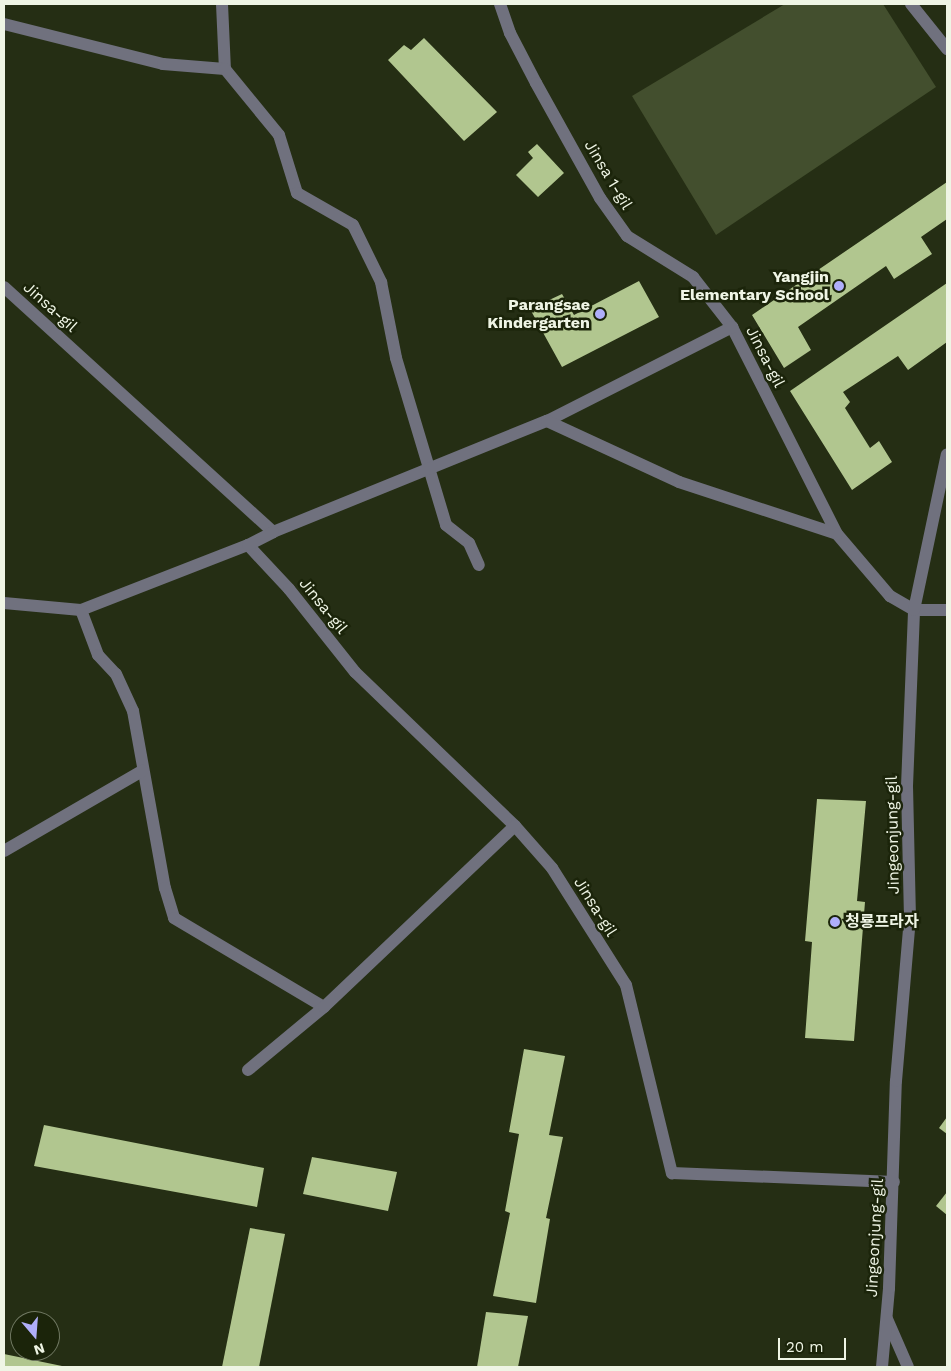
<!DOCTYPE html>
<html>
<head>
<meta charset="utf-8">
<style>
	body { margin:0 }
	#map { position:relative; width:951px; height:1371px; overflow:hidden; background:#252e14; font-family:"Work Sans","Noto Sans KR",sans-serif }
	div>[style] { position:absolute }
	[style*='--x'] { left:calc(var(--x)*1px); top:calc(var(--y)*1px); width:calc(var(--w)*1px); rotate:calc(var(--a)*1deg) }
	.green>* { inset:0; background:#434f2e }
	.building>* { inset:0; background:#b1c68f }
	.minor>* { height:12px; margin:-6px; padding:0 6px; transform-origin:6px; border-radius:6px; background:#70717e }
	.dots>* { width:14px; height:14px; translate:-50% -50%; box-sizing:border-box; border:2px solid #1b240a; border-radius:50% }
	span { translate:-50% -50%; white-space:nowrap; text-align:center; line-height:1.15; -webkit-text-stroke:5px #1b240a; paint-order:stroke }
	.street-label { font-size:16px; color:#eff5e5 }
	.poi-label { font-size:16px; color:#eff5e5; font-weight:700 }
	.right { translate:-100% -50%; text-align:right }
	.left { translate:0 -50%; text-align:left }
	.frame { position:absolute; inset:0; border:5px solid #eff5e5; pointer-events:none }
	.north { position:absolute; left:10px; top:1311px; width:50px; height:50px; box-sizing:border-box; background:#1b240a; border:1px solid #707862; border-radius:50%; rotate:162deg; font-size:14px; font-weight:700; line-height:20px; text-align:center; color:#eff5e5 }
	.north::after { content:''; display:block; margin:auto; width:18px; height:22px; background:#afaefa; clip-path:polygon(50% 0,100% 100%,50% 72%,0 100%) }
	.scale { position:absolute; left:778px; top:1338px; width:68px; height:22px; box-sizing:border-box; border:2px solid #eff5e5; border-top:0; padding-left:6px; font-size:15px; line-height:18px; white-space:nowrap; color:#eff5e5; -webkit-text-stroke:4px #1b240a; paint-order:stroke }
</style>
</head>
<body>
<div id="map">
	<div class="green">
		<div style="clip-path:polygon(785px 4px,883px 4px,936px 87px,716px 235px,632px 96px)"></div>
	</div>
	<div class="building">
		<div style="clip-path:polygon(424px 38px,497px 112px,464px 141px,388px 60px,404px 45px,411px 50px)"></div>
		<div style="clip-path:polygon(537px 144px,564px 173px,538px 197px,516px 175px,533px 158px,528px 152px)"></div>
		<div style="clip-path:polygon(947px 182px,947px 219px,921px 237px,932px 254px,894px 279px,886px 266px,798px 327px,811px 350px,784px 368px,752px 315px)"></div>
		<div style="clip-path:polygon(639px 281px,659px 317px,562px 367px,530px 309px,562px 294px,574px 315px)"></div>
		<div style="clip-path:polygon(947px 283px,947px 342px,908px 370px,898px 356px,843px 392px,850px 402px,845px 408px,870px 448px,879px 441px,892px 462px,852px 490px,790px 391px)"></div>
		<div style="clip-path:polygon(817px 799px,866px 801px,857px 901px,865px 902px,854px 1041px,805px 1038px,812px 942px,805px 941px)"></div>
		<div style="clip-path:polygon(524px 1049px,565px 1056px,549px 1135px,563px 1137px,546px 1218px,550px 1219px,536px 1303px,493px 1296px,510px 1213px,505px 1211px,519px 1134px,509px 1132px)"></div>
		<div style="clip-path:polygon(947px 1117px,947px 1134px,939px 1128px)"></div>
		<div style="clip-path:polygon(44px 1125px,264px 1168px,257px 1207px,34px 1166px)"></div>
		<div style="clip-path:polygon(312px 1157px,397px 1172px,388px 1211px,303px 1194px)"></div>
		<div style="clip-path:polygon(947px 1192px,947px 1215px,936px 1206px)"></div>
		<div style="clip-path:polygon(250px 1228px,285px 1234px,259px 1367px,222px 1367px)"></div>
		<div style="clip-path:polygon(486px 1312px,528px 1316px,518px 1367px,477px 1367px)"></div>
		<div style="clip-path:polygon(4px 1354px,62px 1366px,62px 1367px,4px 1367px)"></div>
	</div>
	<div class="minor">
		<div style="--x:222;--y:4;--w:65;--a:87.4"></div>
		<div style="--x:500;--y:4;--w:31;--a:71"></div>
		<div style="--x:510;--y:33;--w:56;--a:62.5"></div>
		<div style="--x:536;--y:83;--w:132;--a:60.9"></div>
		<div style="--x:600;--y:198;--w:47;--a:54.6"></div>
		<div style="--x:627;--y:236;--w:78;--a:31.8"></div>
		<div style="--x:693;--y:277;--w:63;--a:52"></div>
		<div style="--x:732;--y:327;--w:232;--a:63.1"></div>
		<div style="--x:837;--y:534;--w:82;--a:49.5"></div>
		<div style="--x:890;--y:596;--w:28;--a:30"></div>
		<div style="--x:914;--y:610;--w:33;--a:0"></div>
		<div style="--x:911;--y:4;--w:58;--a:51.3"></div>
		<div style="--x:4;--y:24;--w:164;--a:14.1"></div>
		<div style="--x:163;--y:64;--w:62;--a:4.6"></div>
		<div style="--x:225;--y:69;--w:85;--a:50.7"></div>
		<div style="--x:279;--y:135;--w:61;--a:72.8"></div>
		<div style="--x:297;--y:193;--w:64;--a:29.7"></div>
		<div style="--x:353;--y:225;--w:64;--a:63.8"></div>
		<div style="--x:381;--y:282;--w:77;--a:78.8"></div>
		<div style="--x:396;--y:358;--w:174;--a:73.3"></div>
		<div style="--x:446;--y:525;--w:29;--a:38"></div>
		<div style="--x:469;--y:543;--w:24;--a:66"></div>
		<div style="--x:4;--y:287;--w:364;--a:42.3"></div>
		<div style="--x:273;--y:532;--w:296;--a:-22.1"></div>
		<div style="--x:547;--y:421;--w:208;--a:-26.9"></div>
		<div style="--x:547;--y:421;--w:145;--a:24.8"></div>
		<div style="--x:679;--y:482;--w:166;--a:18.2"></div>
		<div style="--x:248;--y:545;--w:60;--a:47"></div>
		<div style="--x:289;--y:589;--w:106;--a:51.5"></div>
		<div style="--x:355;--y:672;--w:222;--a:43.9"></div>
		<div style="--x:515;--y:826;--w:56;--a:48.6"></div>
		<div style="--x:552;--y:868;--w:138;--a:57.7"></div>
		<div style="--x:626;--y:985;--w:194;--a:76.3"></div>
		<div style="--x:672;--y:1173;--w:222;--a:2.3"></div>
		<div style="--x:4;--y:603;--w:77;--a:5.2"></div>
		<div style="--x:81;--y:610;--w:179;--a:-21.3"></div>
		<div style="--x:248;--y:545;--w:28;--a:-27"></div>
		<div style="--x:81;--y:610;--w:48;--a:69.3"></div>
		<div style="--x:98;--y:655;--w:26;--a:47"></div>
		<div style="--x:116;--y:674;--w:41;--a:65.3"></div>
		<div style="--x:133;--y:711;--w:180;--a:79.8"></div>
		<div style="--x:165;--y:888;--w:31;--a:73"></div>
		<div style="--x:174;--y:918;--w:174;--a:30.7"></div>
		<div style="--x:4;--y:851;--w:160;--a:-30.1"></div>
		<div style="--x:248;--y:1070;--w:99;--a:-39.7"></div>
		<div style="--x:324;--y:1007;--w:263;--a:-43.5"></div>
		<div style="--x:887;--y:1319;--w:52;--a:66.4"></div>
		<div style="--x:882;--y:1367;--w:79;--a:-84.9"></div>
		<div style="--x:889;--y:1288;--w:207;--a:-88.1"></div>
		<div style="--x:896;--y:1081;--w:164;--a:-85.1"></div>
		<div style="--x:910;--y:918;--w:132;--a:-91.3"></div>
		<div style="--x:907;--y:786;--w:176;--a:-87.7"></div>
		<div style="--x:914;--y:610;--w:159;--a:-78.1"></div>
	</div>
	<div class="dots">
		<div style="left:839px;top:286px;background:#afaefa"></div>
		<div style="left:600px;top:314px;background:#afaefa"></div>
		<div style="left:835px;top:922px;background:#afaefa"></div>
	</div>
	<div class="street-label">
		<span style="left:608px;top:175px;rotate:59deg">Jinsa 1-gil</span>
		<span style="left:50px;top:307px;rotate:42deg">Jinsa-gil</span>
		<span style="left:765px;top:357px;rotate:63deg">Jinsa-gil</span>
		<span style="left:323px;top:606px;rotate:51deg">Jinsa-gil</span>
		<span style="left:893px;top:835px;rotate:-91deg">Jingeonjung-gil</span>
		<span style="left:595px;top:907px;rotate:58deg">Jinsa-gil</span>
		<span style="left:875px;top:1238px;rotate:-87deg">Jingeonjung-gil</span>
	</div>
	<div class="poi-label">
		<span class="right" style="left:829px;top:286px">Yangjin<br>Elementary School</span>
		<span class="right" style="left:590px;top:314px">Parangsae<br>Kindergarten</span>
		<span class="left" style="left:845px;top:922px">청룡프라자</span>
	</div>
	<div class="frame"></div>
	<div class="north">N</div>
	<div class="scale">20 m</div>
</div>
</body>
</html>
